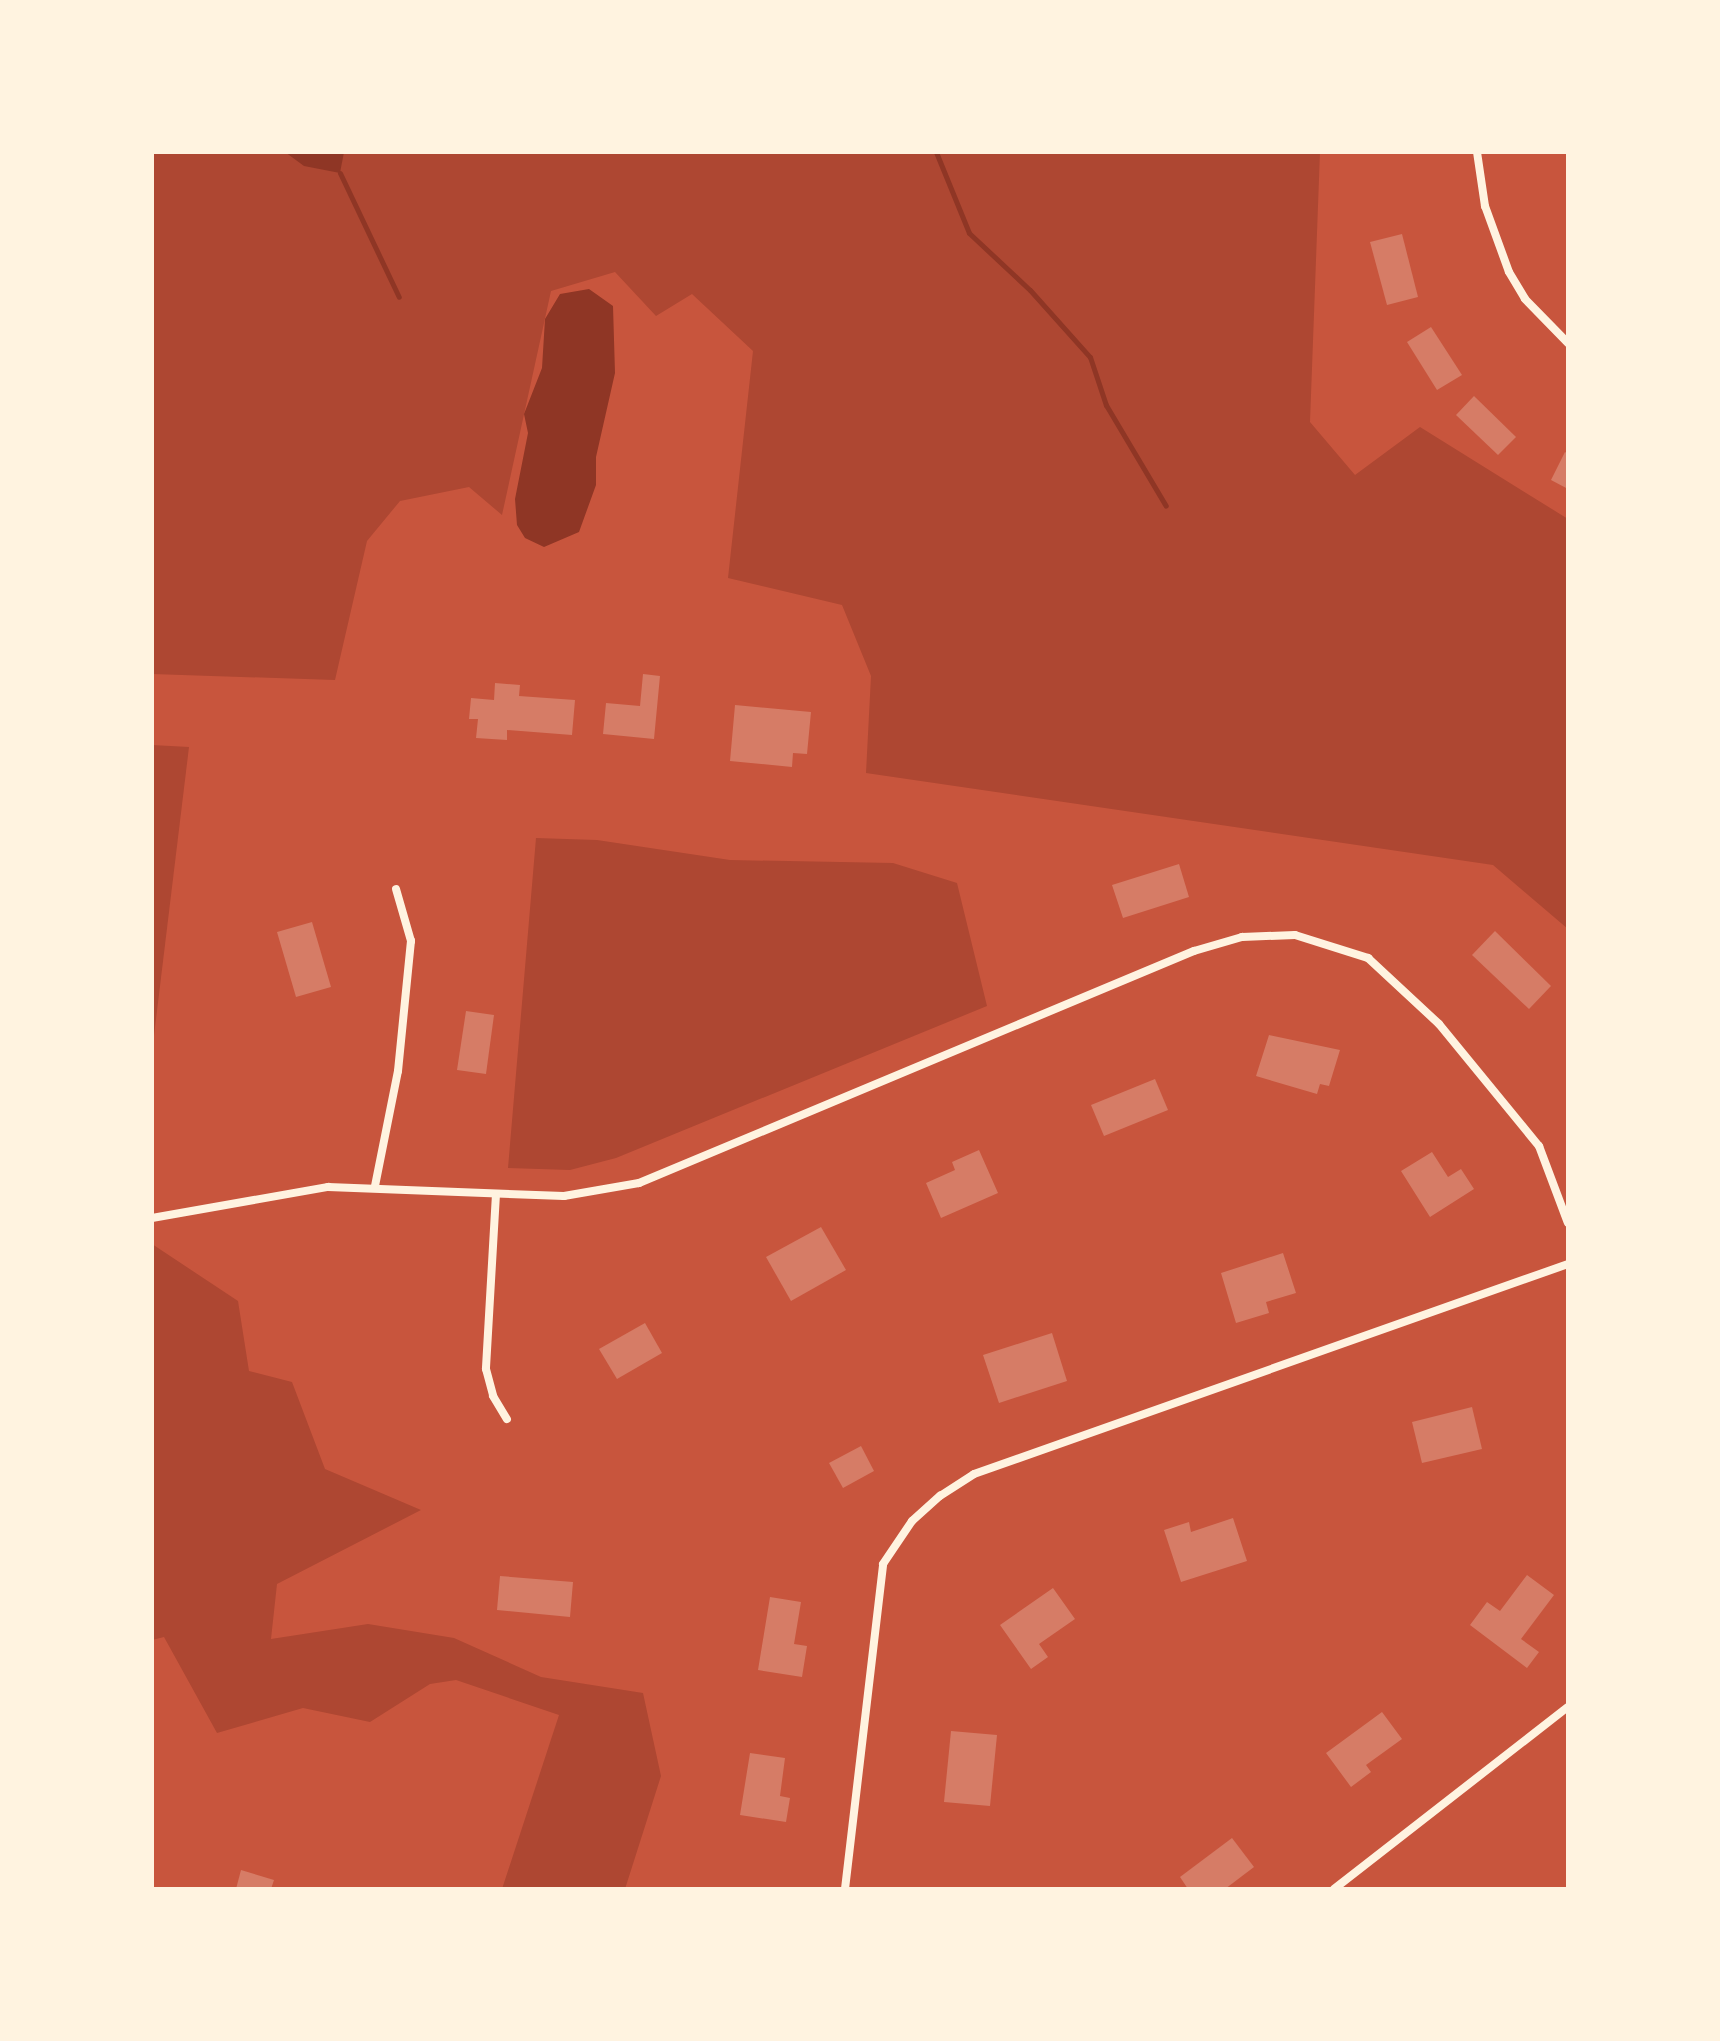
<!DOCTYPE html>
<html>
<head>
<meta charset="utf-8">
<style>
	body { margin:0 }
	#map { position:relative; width:1720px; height:2041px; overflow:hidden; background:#c8553d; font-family:Cabin,sans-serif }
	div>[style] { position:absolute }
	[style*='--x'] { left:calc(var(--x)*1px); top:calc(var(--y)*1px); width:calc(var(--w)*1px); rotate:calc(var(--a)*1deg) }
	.green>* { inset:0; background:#ae4732 }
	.water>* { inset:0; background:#8f3625 }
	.stream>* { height:5px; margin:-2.5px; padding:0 2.5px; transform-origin:2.5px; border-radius:2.5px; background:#8f3625 }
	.building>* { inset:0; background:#d67c66 }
	.minor>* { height:8px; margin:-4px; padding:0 4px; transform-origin:4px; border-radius:4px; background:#fff3e0 }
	span { translate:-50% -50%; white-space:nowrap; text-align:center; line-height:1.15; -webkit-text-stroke:6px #fff3e0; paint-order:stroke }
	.frame { position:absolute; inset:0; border:154px solid #fff3e0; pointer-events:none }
</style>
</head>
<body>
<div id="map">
	<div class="green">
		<div style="clip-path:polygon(152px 152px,1320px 152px,1310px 422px,1355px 475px,1420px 427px,1568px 519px,1568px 929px,1493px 865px,866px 773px,871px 676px,842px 605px,728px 578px,753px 351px,692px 294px,656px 316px,615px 272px,551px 291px,502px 515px,469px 487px,400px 501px,367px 541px,335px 680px,152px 674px)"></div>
		<div style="clip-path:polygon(152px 745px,189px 747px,152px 1052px)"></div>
		<div style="clip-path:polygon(536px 838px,597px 840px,730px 860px,893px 863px,957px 883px,987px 1006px,616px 1158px,570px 1170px,508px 1168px)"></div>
		<div style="clip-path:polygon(152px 1244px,238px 1301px,249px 1371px,292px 1382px,325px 1469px,421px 1510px,277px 1584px,271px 1639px,368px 1624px,454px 1638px,541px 1677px,643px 1693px,661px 1776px,625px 1889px,502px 1889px,559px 1715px,456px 1680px,430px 1684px,370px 1722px,303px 1708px,217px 1733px,164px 1637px,152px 1640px)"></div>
	</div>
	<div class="water">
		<div style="clip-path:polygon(285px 152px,344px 152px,340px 173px,304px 166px)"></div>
		<div style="clip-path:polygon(589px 289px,613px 306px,615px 373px,596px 457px,596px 485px,579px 532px,544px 547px,525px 538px,517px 525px,515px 499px,528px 433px,524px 414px,542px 368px,545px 319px,560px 294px)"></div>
	</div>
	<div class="stream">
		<div style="--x:936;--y:152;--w:87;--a:67.8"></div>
		<div style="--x:969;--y:233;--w:83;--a:43.1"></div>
		<div style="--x:1030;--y:290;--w:90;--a:48.2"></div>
		<div style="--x:1090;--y:357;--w:51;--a:71.6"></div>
		<div style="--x:1106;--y:405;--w:117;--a:59.3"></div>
		<div style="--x:340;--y:173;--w:137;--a:64.6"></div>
	</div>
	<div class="building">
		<div style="clip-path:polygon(1402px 234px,1418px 297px,1387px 305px,1370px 242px)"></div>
		<div style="clip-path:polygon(1431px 327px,1462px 375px,1437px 390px,1407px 342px)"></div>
		<div style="clip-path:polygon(1474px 396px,1516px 437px,1498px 455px,1456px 415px)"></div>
		<div style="clip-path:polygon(1565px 452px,1568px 454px,1568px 489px,1551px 480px)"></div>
		<div style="clip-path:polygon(643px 674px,660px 676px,654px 739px,603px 734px,606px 703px,640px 706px)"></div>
		<div style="clip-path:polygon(495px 683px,520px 685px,519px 696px,575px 700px,572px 735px,507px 730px,507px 740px,476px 738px,478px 719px,469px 719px,471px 698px,494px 700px)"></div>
		<div style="clip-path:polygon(735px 705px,811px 712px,807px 754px,793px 753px,792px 767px,730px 761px)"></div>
		<div style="clip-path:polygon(1179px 864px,1189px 897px,1123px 918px,1112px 885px)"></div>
		<div style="clip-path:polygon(312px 922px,331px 987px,296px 997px,277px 932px)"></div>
		<div style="clip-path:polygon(1495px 931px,1551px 986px,1529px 1009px,1472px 955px)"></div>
		<div style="clip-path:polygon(466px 1011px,494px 1015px,486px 1074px,457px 1070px)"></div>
		<div style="clip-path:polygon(1269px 1035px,1340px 1050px,1329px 1086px,1320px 1084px,1317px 1094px,1256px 1076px)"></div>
		<div style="clip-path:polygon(1155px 1079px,1168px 1110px,1104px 1136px,1091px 1105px)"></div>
		<div style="clip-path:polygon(979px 1150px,998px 1193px,941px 1218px,926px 1183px,955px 1170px,952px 1162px)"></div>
		<div style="clip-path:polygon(1432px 1152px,1448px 1177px,1461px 1169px,1474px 1189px,1430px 1217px,1401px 1171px)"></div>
		<div style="clip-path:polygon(821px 1227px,846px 1270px,791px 1301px,766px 1257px)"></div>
		<div style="clip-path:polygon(1283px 1253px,1296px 1293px,1266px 1302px,1269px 1313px,1236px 1323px,1221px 1273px)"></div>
		<div style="clip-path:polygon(645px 1323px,662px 1353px,617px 1379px,599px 1349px)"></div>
		<div style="clip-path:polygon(1052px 1333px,1067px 1381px,999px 1403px,983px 1355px)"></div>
		<div style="clip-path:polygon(1472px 1407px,1482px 1449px,1422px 1463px,1412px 1422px)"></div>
		<div style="clip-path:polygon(861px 1446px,874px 1471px,843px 1488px,829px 1463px)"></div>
		<div style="clip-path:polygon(1233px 1518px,1247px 1561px,1181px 1582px,1164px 1530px,1189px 1522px,1191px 1532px)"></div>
		<div style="clip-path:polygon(1527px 1575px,1554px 1595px,1521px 1639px,1539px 1652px,1527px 1668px,1470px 1625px,1487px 1602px,1500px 1611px)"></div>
		<div style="clip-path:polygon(500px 1576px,573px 1582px,570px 1617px,497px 1610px)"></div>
		<div style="clip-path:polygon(1053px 1588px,1075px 1619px,1039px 1644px,1048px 1657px,1031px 1669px,1000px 1625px)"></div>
		<div style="clip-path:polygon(770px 1597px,801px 1602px,794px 1644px,807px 1646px,802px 1677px,758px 1670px)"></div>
		<div style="clip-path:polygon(1382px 1712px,1402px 1739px,1366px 1765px,1371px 1772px,1351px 1787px,1326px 1753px)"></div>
		<div style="clip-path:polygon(951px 1731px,997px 1735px,990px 1806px,944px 1802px)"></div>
		<div style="clip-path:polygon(750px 1753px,785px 1758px,780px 1796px,790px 1798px,786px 1822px,740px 1815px)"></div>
		<div style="clip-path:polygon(1232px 1838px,1254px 1867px,1225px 1889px,1188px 1889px,1180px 1877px)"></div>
		<div style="clip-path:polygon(241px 1870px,274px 1880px,271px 1889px,236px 1889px)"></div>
	</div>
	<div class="minor">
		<div style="--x:1477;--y:152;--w:55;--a:81.6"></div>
		<div style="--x:1485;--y:206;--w:70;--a:70"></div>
		<div style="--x:1509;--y:272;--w:31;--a:59"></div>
		<div style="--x:1525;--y:299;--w:62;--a:45.7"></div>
		<div style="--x:375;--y:1186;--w:117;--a:-78.7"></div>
		<div style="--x:398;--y:1071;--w:131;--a:-84.3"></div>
		<div style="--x:411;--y:941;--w:54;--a:-106.1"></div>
		<div style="--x:496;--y:1194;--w:175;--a:93.3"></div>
		<div style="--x:486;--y:1369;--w:28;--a:75"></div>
		<div style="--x:493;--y:1396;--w:27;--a:59"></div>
		<div style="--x:152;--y:1218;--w:179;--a:-10"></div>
		<div style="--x:328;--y:1187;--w:236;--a:2.2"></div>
		<div style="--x:564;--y:1196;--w:76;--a:-9.8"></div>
		<div style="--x:639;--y:1183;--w:602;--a:-22.69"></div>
		<div style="--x:1194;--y:951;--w:50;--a:-16.3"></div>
		<div style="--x:1242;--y:937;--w:53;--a:-2.2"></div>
		<div style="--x:1295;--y:935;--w:77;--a:17.5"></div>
		<div style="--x:1368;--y:958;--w:97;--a:42.9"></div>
		<div style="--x:1439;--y:1024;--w:158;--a:50.7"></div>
		<div style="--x:1539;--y:1146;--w:82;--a:69.4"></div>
		<div style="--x:845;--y:1889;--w:327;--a:-83.3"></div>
		<div style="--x:883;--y:1564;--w:52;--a:-56"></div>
		<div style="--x:912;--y:1521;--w:38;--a:-42"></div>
		<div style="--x:940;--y:1496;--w:40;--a:-32.9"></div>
		<div style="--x:974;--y:1474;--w:630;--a:-19.47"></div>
		<div style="--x:1334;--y:1889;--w:296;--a:-37.9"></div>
	</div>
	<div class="frame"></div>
</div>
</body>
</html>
